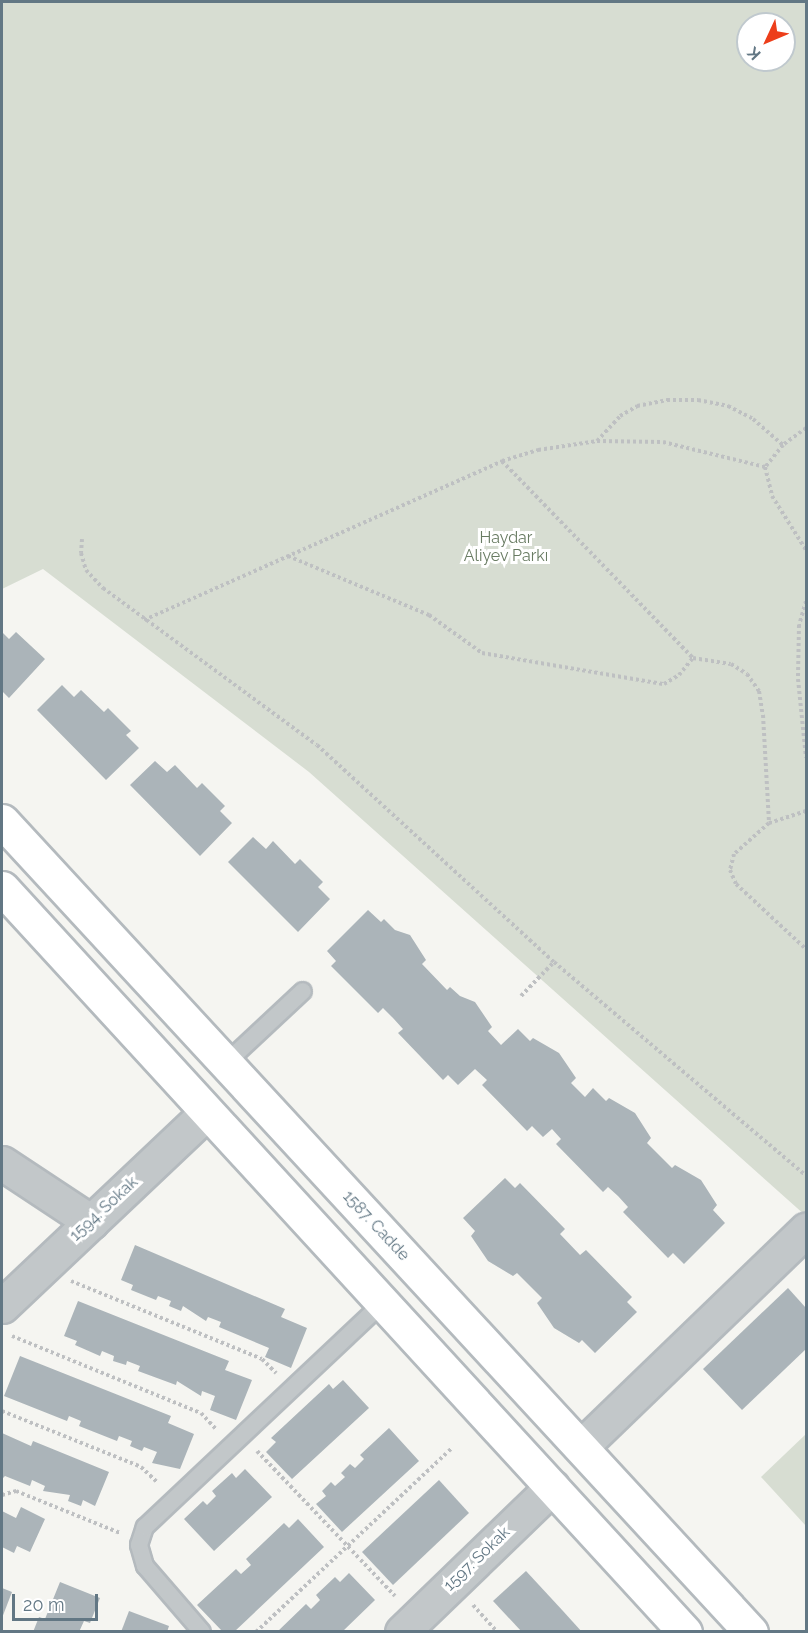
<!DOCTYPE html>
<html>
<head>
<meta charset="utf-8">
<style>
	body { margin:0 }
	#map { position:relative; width:808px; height:1633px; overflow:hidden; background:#f5f5f1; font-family:Raleway,sans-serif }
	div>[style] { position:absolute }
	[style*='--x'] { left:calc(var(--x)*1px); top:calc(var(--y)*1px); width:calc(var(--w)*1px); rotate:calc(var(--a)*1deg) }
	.green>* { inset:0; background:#d7ddd2 }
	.building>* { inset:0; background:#abb4b9 }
	.path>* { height:4px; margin-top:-2px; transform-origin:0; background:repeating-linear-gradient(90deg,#bec0c2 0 3px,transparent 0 6px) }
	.roads { filter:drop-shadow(2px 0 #b4babe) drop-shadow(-2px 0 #b4babe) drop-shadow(0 2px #b4babe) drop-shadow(0 -2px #b4babe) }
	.lane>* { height:16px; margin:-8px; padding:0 8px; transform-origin:8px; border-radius:8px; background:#c2c7c9 }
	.street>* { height:33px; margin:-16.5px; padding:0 16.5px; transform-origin:16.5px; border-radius:16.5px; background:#c2c7c9 }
	.secondary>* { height:33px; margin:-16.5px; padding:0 16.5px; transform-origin:16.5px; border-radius:16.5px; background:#fff }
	span { translate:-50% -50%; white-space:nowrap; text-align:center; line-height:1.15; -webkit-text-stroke:6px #fff; paint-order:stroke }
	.park-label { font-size:16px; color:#687b62 }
	.street-label { font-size:16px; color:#627784 }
	.frame { position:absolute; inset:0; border:3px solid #627784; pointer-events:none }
	.north { position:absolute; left:736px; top:12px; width:60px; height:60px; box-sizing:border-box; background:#fff; border:2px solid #c0c9ce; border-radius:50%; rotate:226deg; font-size:16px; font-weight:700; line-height:24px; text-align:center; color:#627784 }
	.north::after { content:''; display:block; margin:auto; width:21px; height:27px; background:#ed3e1a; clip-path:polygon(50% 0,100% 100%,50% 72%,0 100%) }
	.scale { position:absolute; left:12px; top:1594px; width:86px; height:27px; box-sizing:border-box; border:3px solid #627784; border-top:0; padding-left:8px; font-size:18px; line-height:21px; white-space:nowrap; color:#627784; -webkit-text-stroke:4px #fff; paint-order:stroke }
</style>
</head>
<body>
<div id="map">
	<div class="green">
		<div style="clip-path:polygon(evenodd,2px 2px,806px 2px,806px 1216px,309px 772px,43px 569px,2px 589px,2px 2px,748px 24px,784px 24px,784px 60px,748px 60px,748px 24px)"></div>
		<div style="clip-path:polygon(806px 1434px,806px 1526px,761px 1477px)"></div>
	</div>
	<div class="building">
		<div style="clip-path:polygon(2px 632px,9px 639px,16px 632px,45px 659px,9px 698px,2px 691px)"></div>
		<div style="clip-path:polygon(62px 685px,74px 697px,81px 690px,104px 712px,108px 708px,131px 731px,126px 735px,139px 748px,106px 780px,37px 710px)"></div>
		<div style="clip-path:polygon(155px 761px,167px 772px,175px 765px,197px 788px,202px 783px,225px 806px,220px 811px,232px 823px,200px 856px,130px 785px)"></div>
		<div style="clip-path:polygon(253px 837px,266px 849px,273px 841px,295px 864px,300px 859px,323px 882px,318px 887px,330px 899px,298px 932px,228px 862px)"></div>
		<div style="clip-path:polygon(368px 910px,381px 922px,384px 919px,395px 930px,410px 935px,426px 960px,422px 964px,447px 990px,450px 987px,460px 996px,475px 1002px,492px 1027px,488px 1031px,501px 1045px,518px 1029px,530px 1041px,533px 1038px,559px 1053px,576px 1078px,571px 1083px,585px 1097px,593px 1088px,606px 1101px,609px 1098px,635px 1113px,651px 1138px,647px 1143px,672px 1168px,675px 1165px,701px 1180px,717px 1205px,713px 1210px,725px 1223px,684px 1264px,673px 1253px,668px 1258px,623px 1212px,628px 1207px,618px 1196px,608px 1187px,603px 1192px,556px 1144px,561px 1139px,552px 1129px,543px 1137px,532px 1126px,527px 1131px,482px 1085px,487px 1080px,475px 1069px,458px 1085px,448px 1075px,443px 1080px,398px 1033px,403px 1029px,393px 1018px,383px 1008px,378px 1013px,331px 966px,336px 961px,327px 951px)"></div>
		<div style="clip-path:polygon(505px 1178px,515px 1188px,520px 1183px,565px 1229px,560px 1234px,580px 1255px,586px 1250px,632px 1297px,627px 1302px,637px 1312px,595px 1353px,582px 1340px,579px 1343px,554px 1328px,537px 1303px,542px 1298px,517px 1273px,513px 1276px,488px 1261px,471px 1236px,475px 1231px,463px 1218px)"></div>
		<div style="clip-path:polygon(135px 1245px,285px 1309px,281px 1317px,307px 1328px,291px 1368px,265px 1357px,269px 1348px,219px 1327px,221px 1322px,208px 1317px,206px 1321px,183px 1306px,181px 1311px,169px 1306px,171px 1301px,158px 1296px,156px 1300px,131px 1290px,133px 1285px,121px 1280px)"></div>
		<div style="clip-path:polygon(788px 1288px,806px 1308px,806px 1349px,742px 1410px,703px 1369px)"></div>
		<div style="clip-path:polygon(78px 1301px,229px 1361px,225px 1370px,252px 1380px,236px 1420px,210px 1410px,215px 1396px,202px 1391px,201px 1396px,177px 1381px,176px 1385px,138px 1371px,140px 1366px,127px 1361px,126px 1365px,113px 1361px,114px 1356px,102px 1351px,100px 1356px,75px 1345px,77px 1341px,64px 1336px)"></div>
		<div style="clip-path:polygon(20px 1356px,171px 1416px,168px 1423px,194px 1434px,180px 1469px,152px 1463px,157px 1452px,144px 1447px,142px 1451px,130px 1446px,132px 1441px,119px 1436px,117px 1441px,79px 1426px,81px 1421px,69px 1416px,67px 1421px,4px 1396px)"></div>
		<div style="clip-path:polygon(343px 1380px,369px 1408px,292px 1479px,266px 1452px,276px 1442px,271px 1438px,329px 1384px,333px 1389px)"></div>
		<div style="clip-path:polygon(389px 1428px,419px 1461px,342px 1532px,316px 1504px,326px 1496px,322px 1491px,331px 1482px,335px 1486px,345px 1477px,341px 1473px,350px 1464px,355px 1468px,364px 1459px,360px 1455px)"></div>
		<div style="clip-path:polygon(2px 1433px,31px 1446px,33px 1441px,109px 1472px,95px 1506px,83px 1500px,81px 1506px,68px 1501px,70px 1495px,43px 1491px,45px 1486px,32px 1480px,30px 1486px,5px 1476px,2px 1479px)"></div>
		<div style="clip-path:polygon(245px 1469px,272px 1497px,214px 1551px,184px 1519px,203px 1501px,207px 1505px,216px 1496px,212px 1491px,232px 1473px,236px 1478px)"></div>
		<div style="clip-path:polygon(439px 1480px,469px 1513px,393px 1585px,362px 1552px)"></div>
		<div style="clip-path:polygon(21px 1507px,45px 1519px,30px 1552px,17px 1546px,14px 1553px,2px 1547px,2px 1511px,16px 1518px)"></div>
		<div style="clip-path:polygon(298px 1519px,324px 1547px,234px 1632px,223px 1632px,197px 1605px,236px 1569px,241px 1574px,251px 1565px,246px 1559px,284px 1523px,289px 1528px)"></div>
		<div style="clip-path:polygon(526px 1571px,563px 1611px,582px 1632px,522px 1632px,493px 1601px)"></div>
		<div style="clip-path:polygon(349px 1573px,375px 1600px,342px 1632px,277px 1632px,306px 1604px,311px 1609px,320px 1600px,316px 1595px,335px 1577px,340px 1582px)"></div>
		<div style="clip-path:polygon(60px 1582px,100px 1598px,90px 1623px,84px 1621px,79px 1632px,33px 1632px,39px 1617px,45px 1619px)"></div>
		<div style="clip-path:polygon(2px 1588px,12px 1592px,2px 1618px)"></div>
		<div style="clip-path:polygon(129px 1611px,169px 1626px,167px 1632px,121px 1632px)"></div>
	</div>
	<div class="path">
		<div style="--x:806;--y:428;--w:29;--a:144"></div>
		<div style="--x:783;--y:445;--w:28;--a:129"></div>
		<div style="--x:765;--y:467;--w:30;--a:76"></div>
		<div style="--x:772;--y:496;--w:64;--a:57.8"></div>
		<div style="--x:597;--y:441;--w:34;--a:-47"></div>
		<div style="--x:620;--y:416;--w:20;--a:-30"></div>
		<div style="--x:637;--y:406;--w:31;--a:-11"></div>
		<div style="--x:667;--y:400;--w:31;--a:0"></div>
		<div style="--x:698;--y:400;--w:31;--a:11"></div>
		<div style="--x:728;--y:406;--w:28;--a:27"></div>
		<div style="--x:753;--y:419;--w:40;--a:41"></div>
		<div style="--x:502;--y:461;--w:274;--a:45.9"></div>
		<div style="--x:693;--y:658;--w:38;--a:9"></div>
		<div style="--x:731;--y:664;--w:19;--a:32"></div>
		<div style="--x:747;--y:674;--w:21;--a:55"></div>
		<div style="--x:759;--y:691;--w:24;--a:81"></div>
		<div style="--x:763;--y:715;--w:108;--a:86.8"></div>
		<div style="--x:82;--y:539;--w:14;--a:94"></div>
		<div style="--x:81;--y:553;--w:18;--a:74"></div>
		<div style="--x:86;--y:570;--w:25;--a:47"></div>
		<div style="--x:103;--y:588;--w:265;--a:36.3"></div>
		<div style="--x:317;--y:745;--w:321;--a:42.5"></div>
		<div style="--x:554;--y:962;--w:331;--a:40.3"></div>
		<div style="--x:288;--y:556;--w:153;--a:22.7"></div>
		<div style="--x:429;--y:615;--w:65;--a:35.6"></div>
		<div style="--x:482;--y:653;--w:185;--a:9.7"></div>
		<div style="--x:664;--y:684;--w:17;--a:-31"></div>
		<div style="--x:679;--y:675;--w:22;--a:-51"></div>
		<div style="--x:806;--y:601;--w:25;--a:106"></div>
		<div style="--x:799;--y:625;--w:54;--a:91.1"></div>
		<div style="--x:798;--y:679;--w:79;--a:84.2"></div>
		<div style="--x:144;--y:620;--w:392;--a:-23.9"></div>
		<div style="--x:502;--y:461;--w:38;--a:-17"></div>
		<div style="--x:538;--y:450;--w:60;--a:-8.7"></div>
		<div style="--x:597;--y:441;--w:66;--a:0.9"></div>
		<div style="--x:663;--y:442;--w:105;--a:13.8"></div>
		<div style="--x:806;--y:811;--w:39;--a:162"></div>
		<div style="--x:769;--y:823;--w:47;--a:138.5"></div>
		<div style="--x:734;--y:854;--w:16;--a:104"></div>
		<div style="--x:730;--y:870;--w:15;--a:67"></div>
		<div style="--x:736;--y:884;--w:96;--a:42.9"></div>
		<div style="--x:521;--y:996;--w:47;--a:-45.9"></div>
		<div style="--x:71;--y:1281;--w:206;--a:22.2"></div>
		<div style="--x:262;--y:1359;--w:20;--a:45"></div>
		<div style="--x:12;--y:1336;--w:204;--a:22.2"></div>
		<div style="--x:201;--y:1413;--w:22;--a:47"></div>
		<div style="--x:2;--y:1411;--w:150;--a:21.9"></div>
		<div style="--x:141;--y:1467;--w:23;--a:43"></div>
		<div style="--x:257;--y:1451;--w:200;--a:46.4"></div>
		<div style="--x:2;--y:1495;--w:15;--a:-16"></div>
		<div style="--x:16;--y:1491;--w:112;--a:22"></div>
		<div style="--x:473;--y:1605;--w:36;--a:48"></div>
		<div style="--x:256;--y:1632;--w:269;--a:-43.2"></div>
	</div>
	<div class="roads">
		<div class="lane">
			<div style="--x:226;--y:1063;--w:105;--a:-43.1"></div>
			<div style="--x:202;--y:1632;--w:87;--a:-130.8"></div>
			<div style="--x:145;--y:1566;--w:22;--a:-106"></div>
			<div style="--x:139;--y:1545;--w:19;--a:-72"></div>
			<div style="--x:145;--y:1527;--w:327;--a:-43.3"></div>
		</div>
		<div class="street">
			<div style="--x:2;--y:1163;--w:107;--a:33.5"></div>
			<div style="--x:2;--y:1306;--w:282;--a:-43.4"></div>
			<div style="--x:581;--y:1447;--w:313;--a:-44"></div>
			<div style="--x:402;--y:1632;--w:209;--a:-44"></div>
		</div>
		<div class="secondary">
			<div style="--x:2;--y:821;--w:1104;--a:47.28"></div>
			<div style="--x:2;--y:888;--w:1010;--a:47.45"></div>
		</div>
	</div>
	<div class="park-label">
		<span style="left:506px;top:547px">Haydar<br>Aliyev Parkı</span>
	</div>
	<div class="street-label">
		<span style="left:104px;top:1209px;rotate:-43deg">1594. Sokak</span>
		<span style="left:376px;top:1226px;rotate:47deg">1587. Cadde</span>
		<span style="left:477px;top:1559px;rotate:-44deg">1597. Sokak</span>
	</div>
	<div class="frame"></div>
	<div class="north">K</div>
	<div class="scale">20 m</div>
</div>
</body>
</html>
